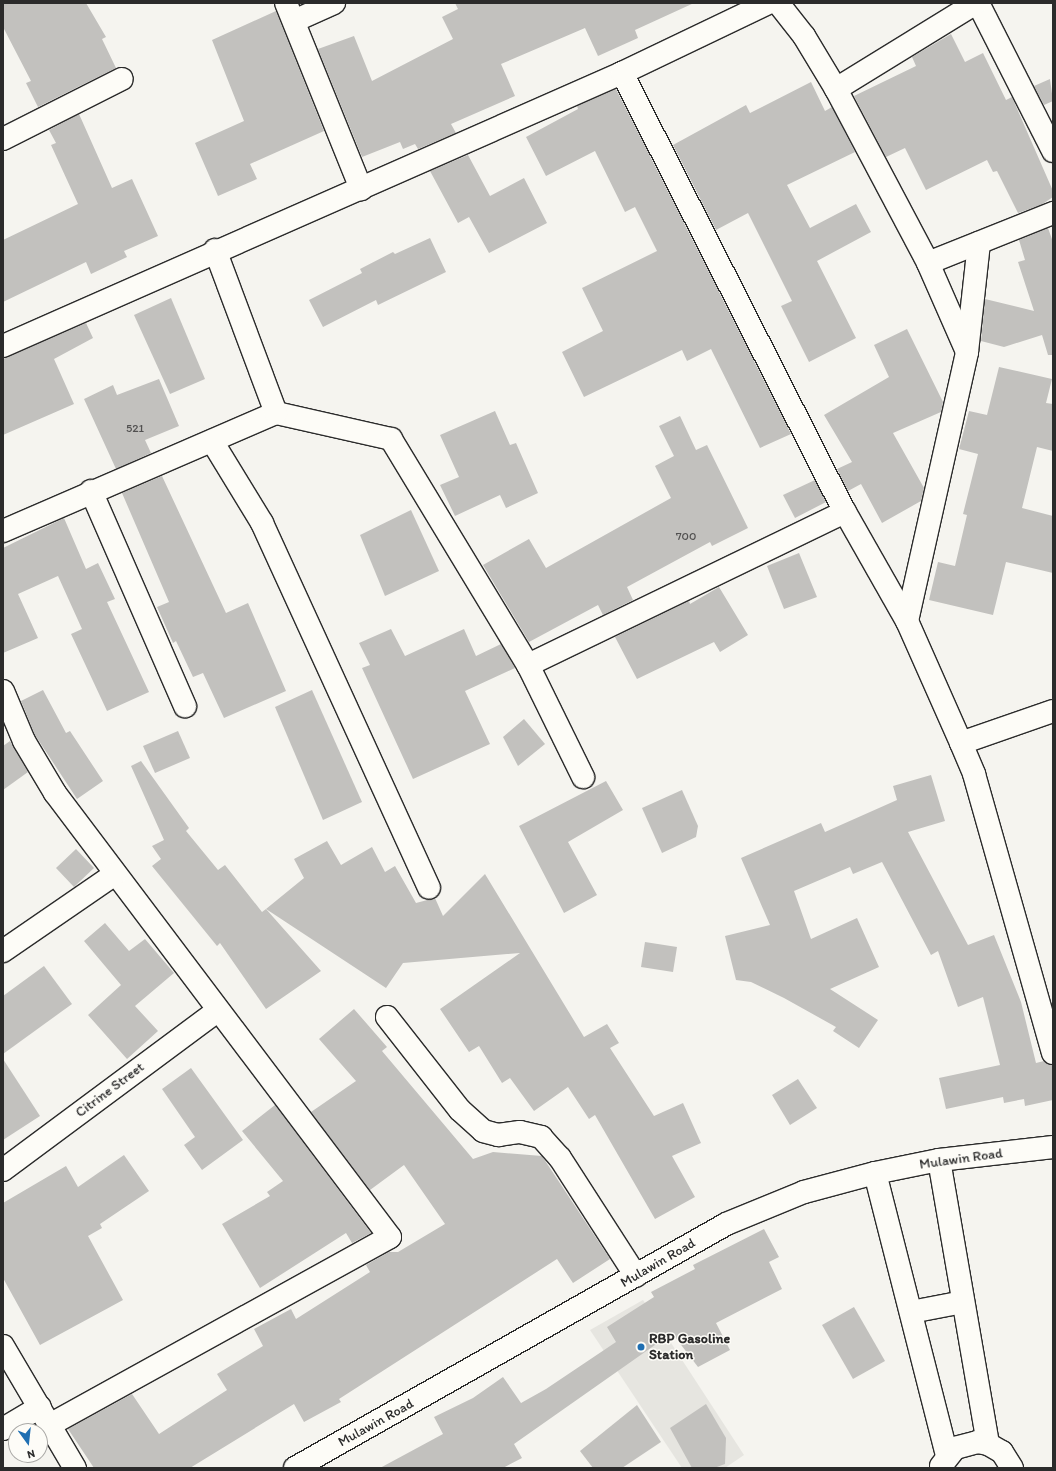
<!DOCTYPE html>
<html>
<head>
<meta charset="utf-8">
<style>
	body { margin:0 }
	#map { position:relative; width:1056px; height:1471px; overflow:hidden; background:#f5f4ef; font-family:Itim,sans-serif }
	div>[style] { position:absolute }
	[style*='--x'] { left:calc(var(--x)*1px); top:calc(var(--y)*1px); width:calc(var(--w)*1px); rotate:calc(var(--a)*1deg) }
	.built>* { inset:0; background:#e6e5e0 }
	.building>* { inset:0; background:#c2c1be }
	.roads { filter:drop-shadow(1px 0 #2b2b2b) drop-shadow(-1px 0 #2b2b2b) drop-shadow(0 1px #2b2b2b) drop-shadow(0 -1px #2b2b2b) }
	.minor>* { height:22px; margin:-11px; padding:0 11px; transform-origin:11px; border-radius:11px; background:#fdfcf7 }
	.major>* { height:22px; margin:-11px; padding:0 11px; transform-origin:11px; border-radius:11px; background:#fdfcf7 }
	.dots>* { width:11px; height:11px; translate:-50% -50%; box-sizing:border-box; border:2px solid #fdfcf7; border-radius:50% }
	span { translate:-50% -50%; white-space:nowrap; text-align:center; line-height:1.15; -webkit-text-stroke:3px #fdfcf7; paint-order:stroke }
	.number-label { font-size:12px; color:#515050 }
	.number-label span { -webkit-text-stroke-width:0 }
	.street-label { font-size:14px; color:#2b2b2b }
	.poi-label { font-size:14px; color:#2b2b2b; font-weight:700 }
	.left { translate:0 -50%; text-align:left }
	.frame { position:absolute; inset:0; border:4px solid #2b2b2b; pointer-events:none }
	.north { position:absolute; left:8px; top:1423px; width:40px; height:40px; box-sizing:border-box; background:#fdfcf7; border:1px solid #a9a8a5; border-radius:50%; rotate:165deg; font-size:11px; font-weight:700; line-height:16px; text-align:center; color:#2b2b2b }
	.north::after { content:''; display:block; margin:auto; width:14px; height:18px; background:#1f6fb2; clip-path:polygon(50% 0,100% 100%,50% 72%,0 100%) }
</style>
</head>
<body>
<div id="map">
	<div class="built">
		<div style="clip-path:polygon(643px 1300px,744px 1455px,725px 1468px,682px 1468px,590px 1330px)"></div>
	</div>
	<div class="building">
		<div style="clip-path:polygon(3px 3px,86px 3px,106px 37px,102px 39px,116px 68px,38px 107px,26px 83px,31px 81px,3px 27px)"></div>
		<div style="clip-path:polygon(455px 3px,694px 3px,635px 30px,638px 38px,598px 56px,585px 28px,501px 64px,515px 96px,451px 124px,456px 133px,418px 149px,415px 144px,403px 149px,400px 142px,362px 157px,318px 49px,354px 36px,372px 81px,453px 39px,442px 17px,458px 9px)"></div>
		<div style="clip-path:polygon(276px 11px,324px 131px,250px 164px,257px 179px,218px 196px,195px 143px,244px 121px,212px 40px)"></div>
		<div style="clip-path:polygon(951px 34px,965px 62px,983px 53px,1006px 100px,1012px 97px,1053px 191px,1053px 197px,1041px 205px,1018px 213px,997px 171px,993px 172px,987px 160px,926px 190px,905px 148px,886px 157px,854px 96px,916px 66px,912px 57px)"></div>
		<div style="clip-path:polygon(1050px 79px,1053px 101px,1044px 105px,1034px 86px)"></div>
		<div style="clip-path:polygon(811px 82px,825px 111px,832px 107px,855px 152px,787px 185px,810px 228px,856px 204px,871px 232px,817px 261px,856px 338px,809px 362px,781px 306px,792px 301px,748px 213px,716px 230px,673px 145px,746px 105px,750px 113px)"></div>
		<div style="clip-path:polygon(616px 89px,791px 434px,760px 448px,711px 349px,687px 361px,682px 350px,584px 397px,562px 352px,603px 331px,582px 288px,657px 251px,635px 207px,625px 212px,595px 151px,546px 176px,526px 137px,578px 109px,577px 106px)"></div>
		<div style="clip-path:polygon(79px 114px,112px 188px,132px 179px,158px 236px,124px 251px,127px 257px,91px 274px,86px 262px,3px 302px,3px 240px,78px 204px,51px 145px,56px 143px,49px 130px)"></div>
		<div style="clip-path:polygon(468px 155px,490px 196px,524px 178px,547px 223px,489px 253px,469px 217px,458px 223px,430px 171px)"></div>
		<div style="clip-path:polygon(1048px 228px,1053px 242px,1053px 355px,1048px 355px,1042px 335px,1004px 347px,981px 341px,985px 299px,1034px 311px,1018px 262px,1025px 260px,1019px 240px)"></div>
		<div style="clip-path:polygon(430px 238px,446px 272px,378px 305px,376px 300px,323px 327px,309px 300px,362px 273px,360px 269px,393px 252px,395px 254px)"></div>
		<div style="clip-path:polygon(171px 298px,205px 379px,170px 394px,134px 315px)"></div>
		<div style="clip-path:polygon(86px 323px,93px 338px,54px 359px,74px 404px,3px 435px,3px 359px)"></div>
		<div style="clip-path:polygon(907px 329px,943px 402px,941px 412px,893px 433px,924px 488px,921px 501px,882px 523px,861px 484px,848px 491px,837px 469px,852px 462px,824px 415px,889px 377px,874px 345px)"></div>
		<div style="clip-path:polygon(999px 367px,1052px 379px,1046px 403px,1053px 404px,1053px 451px,1037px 447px,1022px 508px,1053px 516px,1053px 573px,1006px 562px,993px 615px,929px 600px,938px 562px,955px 566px,967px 515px,963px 514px,978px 454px,959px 449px,969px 411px,987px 415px)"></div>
		<div style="clip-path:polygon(159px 379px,179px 426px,145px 440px,151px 453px,116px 469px,84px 399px,113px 385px,117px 395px)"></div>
		<div style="clip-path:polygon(495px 411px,510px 445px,516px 443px,538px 493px,506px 508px,500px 495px,455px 516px,440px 485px,459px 477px,440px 435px)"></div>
		<div style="clip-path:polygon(680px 416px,696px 450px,707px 445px,748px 528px,712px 546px,710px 542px,627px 587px,633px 600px,603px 615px,598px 605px,529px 642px,483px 565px,529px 539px,546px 568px,671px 498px,655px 466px,674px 456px,659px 426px)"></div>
		<div style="clip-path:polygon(162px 476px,226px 613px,248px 603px,286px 691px,224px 718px,203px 673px,193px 677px,176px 641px,173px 643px,157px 607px,169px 602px,122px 493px)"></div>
		<div style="clip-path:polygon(815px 480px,826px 502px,795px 518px,783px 495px)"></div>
		<div style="clip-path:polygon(411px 510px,439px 571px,385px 596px,360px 535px)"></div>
		<div style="clip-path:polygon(64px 518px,86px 569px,98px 563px,115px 599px,107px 602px,149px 692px,107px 711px,71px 634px,82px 629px,58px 576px,18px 594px,38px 638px,3px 653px,3px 548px)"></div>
		<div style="clip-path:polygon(799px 553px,817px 597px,784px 609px,767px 566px)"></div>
		<div style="clip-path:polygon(719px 587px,748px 635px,720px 652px,714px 642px,637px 679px,615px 637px,689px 601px,690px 604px)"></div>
		<div style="clip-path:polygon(391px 629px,405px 656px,464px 629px,476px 656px,501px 644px,515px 668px,465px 691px,490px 744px,413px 779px,362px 668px,370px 665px,359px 643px)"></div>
		<div style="clip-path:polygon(43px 690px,66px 733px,70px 731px,103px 781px,77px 799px,35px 735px,21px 701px)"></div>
		<div style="clip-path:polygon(312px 690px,362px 802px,323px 820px,275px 707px)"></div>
		<div style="clip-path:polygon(524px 719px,545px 744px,518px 766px,503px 737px)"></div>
		<div style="clip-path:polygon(178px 731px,190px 758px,155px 773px,143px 746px)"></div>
		<div style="clip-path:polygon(10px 741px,28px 772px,3px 790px,3px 746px)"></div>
		<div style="clip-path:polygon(141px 761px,189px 828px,186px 831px,218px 870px,225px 865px,262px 912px,266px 909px,321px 971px,266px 1009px,220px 943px,217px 946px,152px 866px,161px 859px,152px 846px,164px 840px,131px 766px)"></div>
		<div style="clip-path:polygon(931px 775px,945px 821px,908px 832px,968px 945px,994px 935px,1021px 1002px,1036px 1063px,1044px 1061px,1052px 1065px,1053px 1100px,1025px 1106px,1024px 1099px,1004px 1103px,1003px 1097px,946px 1109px,939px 1078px,1000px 1065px,983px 997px,958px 1007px,938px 951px,931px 955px,882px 862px,853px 874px,850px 867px,794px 891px,811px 939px,857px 918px,879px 967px,830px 989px,878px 1020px,859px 1048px,833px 1031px,836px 1027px,784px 998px,751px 982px,736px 980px,725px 936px,770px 925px,741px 858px,821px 823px,825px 832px,897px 800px,893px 786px)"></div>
		<div style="clip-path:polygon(606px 781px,623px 810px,568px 842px,597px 895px,564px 913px,519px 826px)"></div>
		<div style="clip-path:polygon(682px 790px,698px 826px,696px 837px,662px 853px,642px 808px)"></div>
		<div style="clip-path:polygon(327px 841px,341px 865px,372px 847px,385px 872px,395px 866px,416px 903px,435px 898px,443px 916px,485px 874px,584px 1037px,607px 1024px,619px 1043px,610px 1048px,654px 1116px,683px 1103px,701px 1143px,672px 1156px,695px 1197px,655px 1219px,595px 1115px,589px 1119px,568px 1087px,534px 1111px,510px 1078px,502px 1083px,479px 1046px,469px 1052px,440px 1009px,520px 953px,403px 963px,386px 988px,266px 909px,304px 878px,294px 859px)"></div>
		<div style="clip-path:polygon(76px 849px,94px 868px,74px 887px,56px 868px)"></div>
		<div style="clip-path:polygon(105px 923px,129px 951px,145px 939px,174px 973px,135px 1006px,158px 1031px,127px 1059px,88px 1015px,121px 985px,84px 941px)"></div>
		<div style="clip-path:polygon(645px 942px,677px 947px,673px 972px,641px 967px)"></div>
		<div style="clip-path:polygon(44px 966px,72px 1004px,3px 1054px,3px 996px)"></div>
		<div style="clip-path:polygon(354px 1009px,387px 1047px,382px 1051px,473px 1159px,493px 1152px,542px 1156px,610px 1259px,573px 1283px,557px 1259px,339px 1399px,341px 1402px,304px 1422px,294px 1404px,190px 1468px,94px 1468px,68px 1429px,132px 1394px,159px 1434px,227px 1390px,217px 1374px,263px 1346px,254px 1329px,291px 1309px,296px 1319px,370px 1272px,366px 1265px,389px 1252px,398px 1252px,445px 1224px,404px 1165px,370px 1190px,311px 1112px,356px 1081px,319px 1039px)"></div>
		<div style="clip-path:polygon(3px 1059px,40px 1116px,3px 1140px)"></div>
		<div style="clip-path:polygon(191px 1068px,243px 1140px,202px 1170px,184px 1145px,195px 1137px,162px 1089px)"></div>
		<div style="clip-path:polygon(798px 1079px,817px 1108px,790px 1125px,772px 1095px)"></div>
		<div style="clip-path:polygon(275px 1105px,371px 1233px,352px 1243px,346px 1233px,260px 1288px,222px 1224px,270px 1196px,267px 1192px,283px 1181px,242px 1131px)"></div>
		<div style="clip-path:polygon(124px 1155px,149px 1191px,100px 1224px,102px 1228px,88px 1236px,123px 1300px,40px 1345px,3px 1278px,3px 1203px,66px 1166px,78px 1187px)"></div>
		<div style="clip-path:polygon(764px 1229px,779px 1257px,769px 1262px,782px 1289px,716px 1323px,730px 1350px,698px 1367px,672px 1333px,514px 1444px,522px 1458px,503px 1468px,380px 1468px,443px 1434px,434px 1417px,473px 1398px,503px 1377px,521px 1403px,546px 1389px,616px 1342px,607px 1327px,654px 1297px,651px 1292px,695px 1269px,693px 1265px)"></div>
		<div style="clip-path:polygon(854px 1307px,885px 1361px,853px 1379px,822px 1325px)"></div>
		<div style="clip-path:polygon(706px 1404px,726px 1438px,725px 1464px,714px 1468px,692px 1468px,670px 1428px)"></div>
		<div style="clip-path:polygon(637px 1405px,661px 1442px,622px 1468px,593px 1468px,580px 1451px)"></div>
	</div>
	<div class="roads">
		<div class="minor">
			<div style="--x:286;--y:3;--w:201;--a:68"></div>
			<div style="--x:778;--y:3;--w:42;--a:51.8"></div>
			<div style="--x:804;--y:36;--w:62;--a:58.9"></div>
			<div style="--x:836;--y:89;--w:197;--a:62.1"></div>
			<div style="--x:928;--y:263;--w:97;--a:66.3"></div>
			<div style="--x:978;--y:3;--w:166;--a:63.1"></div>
			<div style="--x:294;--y:21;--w:44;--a:-24.2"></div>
			<div style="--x:622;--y:73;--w:492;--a:63.1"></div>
			<div style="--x:845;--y:512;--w:125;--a:60.4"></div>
			<div style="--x:907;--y:621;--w:133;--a:66.1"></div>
			<div style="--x:961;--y:743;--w:34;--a:67"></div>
			<div style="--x:974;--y:774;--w:290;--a:74.2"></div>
			<div style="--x:836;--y:89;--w:164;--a:-31.6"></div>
			<div style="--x:3;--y:139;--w:133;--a:-26.8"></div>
			<div style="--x:928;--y:263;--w:135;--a:-21.8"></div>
			<div style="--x:3;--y:346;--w:677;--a:-23.8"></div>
			<div style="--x:622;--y:73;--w:162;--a:-25.6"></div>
			<div style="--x:276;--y:413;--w:118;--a:12.7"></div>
			<div style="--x:391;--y:439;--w:264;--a:58.8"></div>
			<div style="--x:528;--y:665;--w:352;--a:-25.8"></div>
			<div style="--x:212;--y:441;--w:96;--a:58.6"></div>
			<div style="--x:262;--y:523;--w:401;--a:65.4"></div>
			<div style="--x:91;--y:491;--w:235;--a:66.4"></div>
			<div style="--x:3;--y:531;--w:297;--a:-23.4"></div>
			<div style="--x:276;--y:413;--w:174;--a:-110.5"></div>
			<div style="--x:907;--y:621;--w:276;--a:-77.4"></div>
			<div style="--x:967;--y:352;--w:110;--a:-83.7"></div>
			<div style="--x:528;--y:665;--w:125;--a:63.8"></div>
			<div style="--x:3;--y:691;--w:54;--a:67.2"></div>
			<div style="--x:24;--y:741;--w:61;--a:59.2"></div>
			<div style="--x:55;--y:793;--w:556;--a:52.97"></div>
			<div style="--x:390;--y:1237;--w:387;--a:151.1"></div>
			<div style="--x:961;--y:743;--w:97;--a:-19.2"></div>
			<div style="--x:3;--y:951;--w:136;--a:-34.5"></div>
			<div style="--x:387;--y:1017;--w:118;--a:51.9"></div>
			<div style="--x:460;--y:1110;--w:31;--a:42"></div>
			<div style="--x:483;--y:1131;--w:16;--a:15"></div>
			<div style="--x:498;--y:1135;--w:22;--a:-8"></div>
			<div style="--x:520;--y:1132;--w:22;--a:13"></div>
			<div style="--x:541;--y:1137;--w:28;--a:48"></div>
			<div style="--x:560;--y:1158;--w:140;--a:57.2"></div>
			<div style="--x:939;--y:1160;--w:288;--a:80.2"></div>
			<div style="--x:3;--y:1170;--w:267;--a:-36.6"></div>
			<div style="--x:875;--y:1173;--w:291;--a:75.7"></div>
			<div style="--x:911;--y:1312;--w:53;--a:-10.9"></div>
			<div style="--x:3;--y:1346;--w:142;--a:59.5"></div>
			<div style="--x:3;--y:1429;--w:43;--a:-30.7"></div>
			<div style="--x:941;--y:1466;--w:23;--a:-52"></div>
			<div style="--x:955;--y:1448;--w:23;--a:-15"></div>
			<div style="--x:977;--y:1442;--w:11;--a:10"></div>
			<div style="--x:988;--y:1444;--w:16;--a:30"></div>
			<div style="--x:1002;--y:1452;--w:19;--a:58"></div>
		</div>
		<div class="major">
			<div style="--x:295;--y:1468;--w:495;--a:-29.5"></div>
			<div style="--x:726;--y:1224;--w:84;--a:-22.3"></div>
			<div style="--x:804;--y:1192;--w:73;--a:-15"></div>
			<div style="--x:875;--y:1173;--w:65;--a:-11.5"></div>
			<div style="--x:939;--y:1160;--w:115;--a:-6.5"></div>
		</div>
	</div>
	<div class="dots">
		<div style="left:641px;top:1347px;background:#1f6fb2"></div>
	</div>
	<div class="number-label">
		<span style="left:135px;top:429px">521</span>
		<span style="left:686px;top:537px">700</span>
	</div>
	<div class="street-label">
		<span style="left:110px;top:1090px;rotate:-37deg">Citrine Street</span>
		<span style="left:961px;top:1159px;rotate:-8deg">Mulawin Road</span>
		<span style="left:658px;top:1263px;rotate:-30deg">Mulawin Road</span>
		<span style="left:376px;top:1423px;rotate:-29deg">Mulawin Road</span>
	</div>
	<div class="poi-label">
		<span class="left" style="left:649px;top:1347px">RBP Gasoline<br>Station</span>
	</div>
	<div class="frame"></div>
	<div class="north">N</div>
</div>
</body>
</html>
